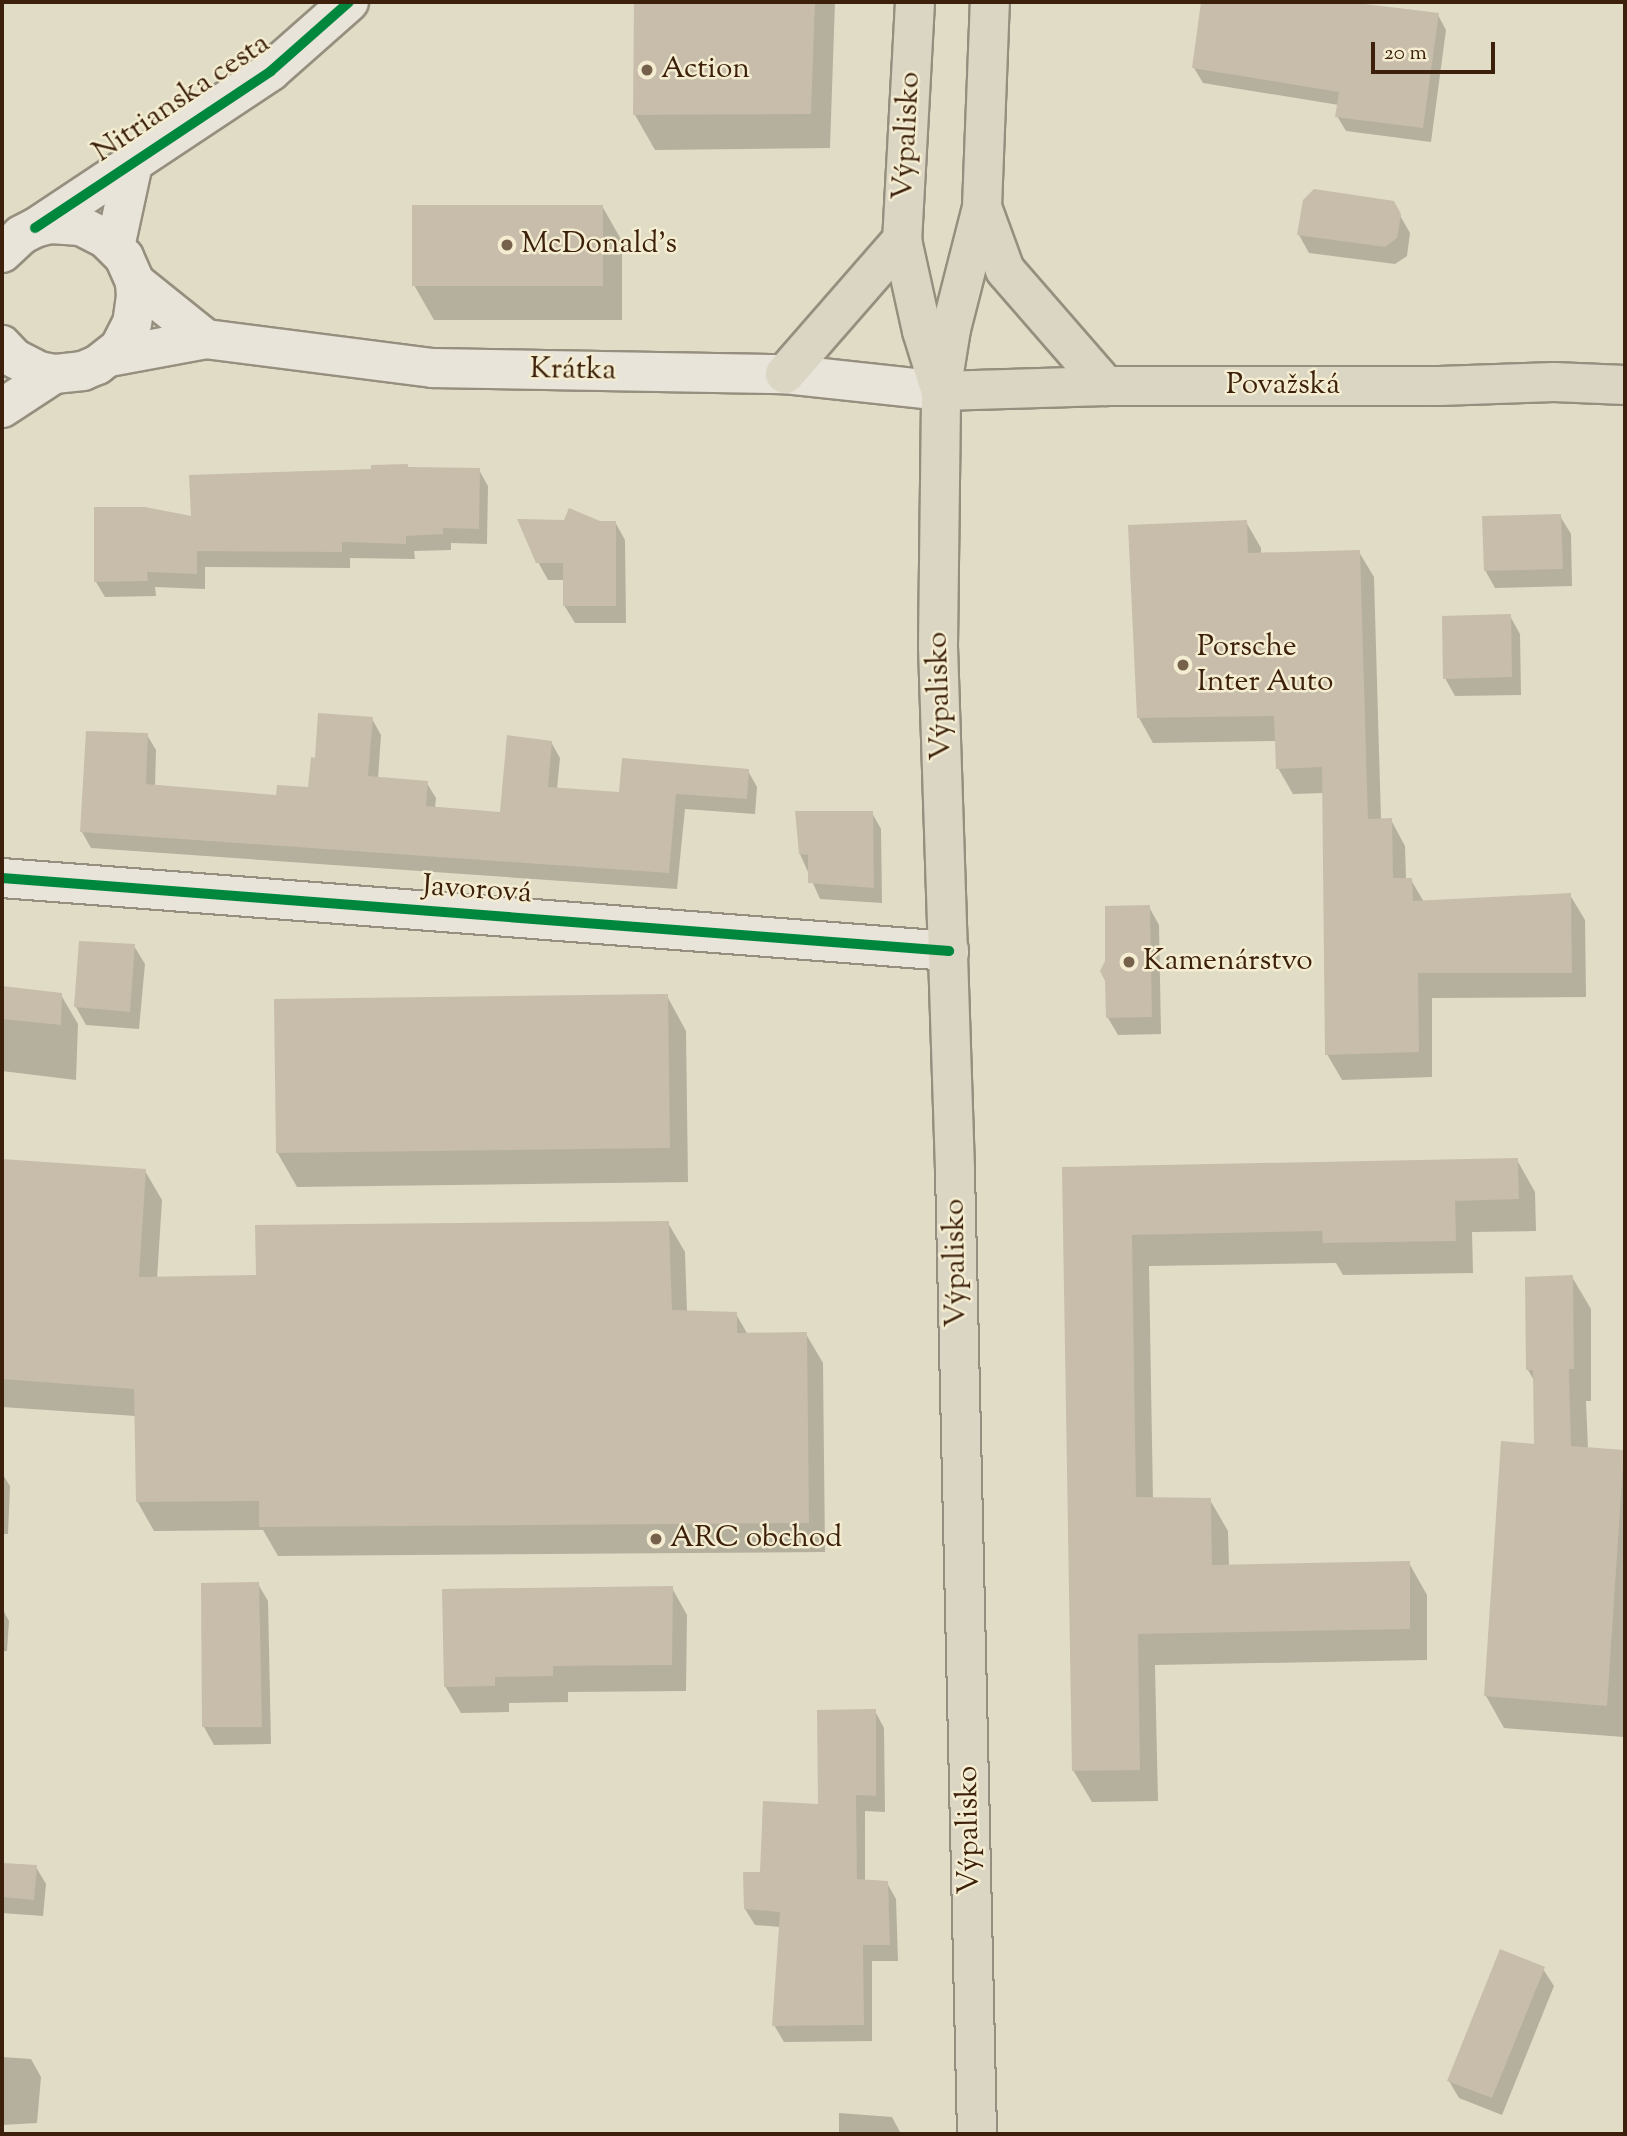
<!DOCTYPE html>
<html>
<head>
<meta charset="utf-8">
<style>
	body { margin:0 }
	#map { position:relative; width:1627px; height:2136px; overflow:hidden; background:#e1dcc5; font-family:"Sorts Mill Goudy",serif }
	div>[style] { position:absolute }
	[style*='--x'] { left:calc(var(--x)*1px); top:calc(var(--y)*1px); width:calc(var(--w)*1px); rotate:calc(var(--a)*1deg) }
	.shadow>* { inset:0; background:#0003 }
	.building>* { inset:0; background:#c8bcaa }
	.roads { filter:drop-shadow(2px 0 #968f7f) drop-shadow(-2px 0 #968f7f) drop-shadow(0 2px #968f7f) drop-shadow(0 -2px #968f7f) }
	.street>* { height:38px; margin:-19px; padding:0 19px; transform-origin:19px; border-radius:19px; background:#e8e4d9 }
	.secondary>* { height:38px; margin:-19px; padding:0 19px; transform-origin:19px; border-radius:19px; background:#e8e4d9 }
	.primary>* { height:38px; margin:-19px; padding:0 19px; transform-origin:19px; border-radius:19px; background:#dbd5c4 }
	.cycleway>* { height:10px; margin:-5px; padding:0 5px; transform-origin:5px; border-radius:5px; background:#00873e }
	.dots>* { width:19px; height:19px; translate:-50% -50%; box-sizing:border-box; border:4px solid #f4edd1; border-radius:50% }
	span { translate:-50% -50%; white-space:nowrap; text-align:center; line-height:1.15; -webkit-text-stroke:5px #f4edd1; paint-order:stroke }
	.poi-label { font-size:30px; color:#3c200b }
	.left { translate:0 -50%; text-align:left }
	.street-label { font-size:30px; color:#3c200b }
	.frame { position:absolute; inset:0; border:4px solid #3c200b; pointer-events:none }
	.scale { position:absolute; left:1371px; top:42px; width:124px; height:32px; box-sizing:border-box; border:4px solid #3c200b; border-top:0; padding-left:9px; font-size:21px; line-height:24px; white-space:nowrap; color:#3c200b; -webkit-text-stroke:5px #f4edd1; paint-order:stroke }
</style>
</head>
<body>
<div id="map">
	<div class="shadow">
		<div style="clip-path:polygon(636px 2px,835px 2px,830px 148px,655px 150px,635px 115px)"></div>
		<div style="clip-path:polygon(1203px 2px,1362px 2px,1361px 5px,1438px 15px,1446px 30px,1431px 142px,1346px 131px,1337px 116px,1339px 105px,1203px 83px,1194px 68px)"></div>
		<div style="clip-path:polygon(1393px 203px,1410px 233px,1407px 256px,1395px 264px,1309px 253px,1299px 235px)"></div>
		<div style="clip-path:polygon(602px 206px,622px 241px,622px 320px,434px 320px,414px 285px)"></div>
		<div style="clip-path:polygon(479px 470px,488px 486px,487px 544px,451px 543px,451px 550px,414px 551px,415px 559px,350px 558px,350px 568px,205px 567px,205px 589px,155px 587px,156px 596px,105px 597px,96px 582px,193px 518px)"></div>
		<div style="clip-path:polygon(1560px 516px,1571px 534px,1572px 586px,1495px 588px,1485px 570px)"></div>
		<div style="clip-path:polygon(565px 522px,615px 522px,625px 540px,626px 623px,575px 623px,564px 605px,565px 580px,548px 580px,538px 562px)"></div>
		<div style="clip-path:polygon(1246px 522px,1261px 548px,1261px 554px,1359px 552px,1374px 577px,1381px 820px,1391px 820px,1405px 846px,1406px 880px,1411px 880px,1424px 902px,1570px 895px,1585px 920px,1586px 997px,1432px 998px,1432px 1077px,1342px 1080px,1327px 1054px,1324px 793px,1293px 794px,1278px 768px,1277px 741px,1153px 743px,1139px 718px)"></div>
		<div style="clip-path:polygon(1510px 616px,1520px 634px,1521px 695px,1455px 696px,1445px 678px)"></div>
		<div style="clip-path:polygon(372px 719px,381px 735px,378px 779px,426px 782px,436px 798px,435px 808px,502px 813px,551px 742px,560px 758px,557px 789px,621px 794px,748px 771px,757px 787px,755px 814px,685px 809px,677px 889px,91px 848px,82px 832px,147px 735px,156px 750px,155px 787px,278px 796px,310px 789px,316px 761px)"></div>
		<div style="clip-path:polygon(872px 813px,881px 829px,882px 903px,820px 899px,800px 854px)"></div>
		<div style="clip-path:polygon(1149px 907px,1159px 925px,1161px 1034px,1118px 1035px,1108px 1018px,1107px 980px)"></div>
		<div style="clip-path:polygon(134px 946px,145px 964px,139px 1029px,86px 1025px,76px 1007px)"></div>
		<div style="clip-path:polygon(2px 988px,61px 995px,78px 1024px,76px 1080px,2px 1071px)"></div>
		<div style="clip-path:polygon(667px 996px,686px 1031px,688px 1182px,297px 1187px,277px 1152px)"></div>
		<div style="clip-path:polygon(1517px 1160px,1535px 1192px,1536px 1231px,1472px 1232px,1473px 1273px,1343px 1275px,1336px 1263px,1149px 1266px,1153px 1499px,1210px 1500px,1228px 1531px,1229px 1566px,1409px 1563px,1427px 1595px,1427px 1660px,1155px 1665px,1158px 1801px,1092px 1802px,1073px 1770px,1064px 1169px)"></div>
		<div style="clip-path:polygon(2px 1161px,145px 1171px,162px 1200px,157px 1279px,258px 1277px,668px 1223px,685px 1252px,687px 1312px,736px 1314px,748px 1335px,806px 1334px,823px 1363px,825px 1552px,278px 1556px,263px 1530px,154px 1531px,137px 1501px,136px 1416px,2px 1407px)"></div>
		<div style="clip-path:polygon(1572px 1277px,1591px 1309px,1591px 1401px,1586px 1401px,1588px 1449px,1623px 1451px,1625px 1455px,1624px 1737px,1504px 1728px,1486px 1696px,1536px 1446px,1535px 1382px,1528px 1370px)"></div>
		<div style="clip-path:polygon(2px 1473px,10px 1486px,8px 1534px,2px 1534px)"></div>
		<div style="clip-path:polygon(258px 1584px,268px 1601px,271px 1744px,214px 1745px,204px 1727px)"></div>
		<div style="clip-path:polygon(672px 1588px,687px 1615px,686px 1691px,568px 1692px,568px 1702px,509px 1703px,509px 1712px,461px 1713px,445px 1686px)"></div>
		<div style="clip-path:polygon(2px 1608px,9px 1621px,7px 1651px,2px 1651px)"></div>
		<div style="clip-path:polygon(875px 1711px,884px 1728px,885px 1812px,865px 1811px,865px 1882px,887px 1883px,896px 1899px,898px 1961px,872px 1961px,872px 2041px,784px 2042px,774px 2025px,781px 1927px,755px 1925px,745px 1909px,761px 1873px,820px 1806px)"></div>
		<div style="clip-path:polygon(2px 1864px,36px 1867px,46px 1884px,43px 1916px,2px 1913px)"></div>
		<div style="clip-path:polygon(1543px 1969px,1554px 1986px,1502px 2115px,1459px 2098px,1449px 2081px)"></div>
		<div style="clip-path:polygon(2px 2057px,31px 2059px,41px 2077px,37px 2123px,2px 2125px)"></div>
		<div style="clip-path:polygon(839px 2113px,892px 2117px,901px 2134px,839px 2134px)"></div>
	</div>
	<div class="building">
		<div style="clip-path:polygon(634px 2px,815px 2px,811px 114px,633px 115px)"></div>
		<div style="clip-path:polygon(1201px 2px,1348px 2px,1439px 13px,1423px 128px,1335px 117px,1339px 92px,1192px 68px)"></div>
		<div style="clip-path:polygon(1314px 189px,1394px 201px,1401px 214px,1397px 238px,1385px 247px,1297px 235px,1303px 200px)"></div>
		<div style="clip-path:polygon(412px 205px,603px 205px,603px 286px,412px 286px)"></div>
		<div style="clip-path:polygon(408px 464px,408px 467px,480px 468px,479px 529px,443px 528px,443px 534px,406px 536px,406px 544px,342px 542px,342px 552px,197px 551px,197px 574px,147px 572px,148px 581px,94px 582px,94px 507px,145px 507px,191px 516px,189px 475px,371px 469px,371px 465px)"></div>
		<div style="clip-path:polygon(569px 508px,600px 521px,616px 521px,616px 606px,563px 606px,563px 563px,536px 563px,517px 519px,564px 520px)"></div>
		<div style="clip-path:polygon(1561px 514px,1563px 569px,1484px 571px,1482px 516px)"></div>
		<div style="clip-path:polygon(1247px 520px,1248px 553px,1360px 550px,1368px 819px,1392px 818px,1393px 878px,1412px 878px,1413px 901px,1571px 893px,1572px 973px,1418px 973px,1419px 1052px,1325px 1055px,1322px 767px,1276px 769px,1274px 716px,1137px 718px,1128px 525px)"></div>
		<div style="clip-path:polygon(1511px 614px,1512px 677px,1443px 679px,1442px 616px)"></div>
		<div style="clip-path:polygon(318px 713px,373px 717px,368px 776px,428px 781px,426px 806px,500px 812px,507px 735px,552px 741px,548px 787px,619px 792px,622px 758px,749px 769px,747px 799px,676px 794px,669px 873px,80px 832px,86px 731px,148px 733px,146px 784px,276px 795px,277px 785px,308px 787px,311px 757px,315px 758px)"></div>
		<div style="clip-path:polygon(795px 811px,873px 811px,874px 888px,808px 883px,808px 855px,799px 854px)"></div>
		<div style="clip-path:polygon(1150px 905px,1152px 1017px,1106px 1018px,1105px 981px,1100px 971px,1105px 961px,1105px 906px)"></div>
		<div style="clip-path:polygon(79px 941px,135px 944px,130px 1012px,74px 1007px)"></div>
		<div style="clip-path:polygon(2px 986px,62px 993px,61px 1025px,2px 1019px)"></div>
		<div style="clip-path:polygon(668px 994px,670px 1148px,276px 1153px,274px 999px)"></div>
		<div style="clip-path:polygon(1518px 1158px,1519px 1199px,1455px 1201px,1456px 1241px,1323px 1243px,1322px 1231px,1132px 1235px,1136px 1497px,1211px 1498px,1212px 1565px,1410px 1561px,1410px 1629px,1138px 1634px,1140px 1770px,1072px 1771px,1062px 1167px)"></div>
		<div style="clip-path:polygon(2px 1159px,146px 1169px,139px 1277px,256px 1275px,255px 1225px,669px 1221px,672px 1310px,737px 1312px,737px 1333px,807px 1332px,809px 1523px,259px 1527px,259px 1501px,136px 1502px,134px 1389px,2px 1379px)"></div>
		<div style="clip-path:polygon(1573px 1275px,1574px 1369px,1569px 1369px,1571px 1446px,1624px 1450px,1607px 1706px,1484px 1696px,1501px 1441px,1534px 1444px,1533px 1370px,1526px 1370px,1525px 1277px)"></div>
		<div style="clip-path:polygon(259px 1582px,262px 1727px,202px 1727px,201px 1583px)"></div>
		<div style="clip-path:polygon(673px 1586px,672px 1665px,553px 1666px,553px 1676px,495px 1677px,495px 1686px,444px 1687px,442px 1589px)"></div>
		<div style="clip-path:polygon(876px 1709px,876px 1796px,856px 1795px,857px 1879px,888px 1881px,890px 1945px,863px 1945px,864px 2025px,772px 2026px,780px 1912px,744px 1909px,743px 1872px,760px 1872px,763px 1801px,818px 1804px,817px 1710px)"></div>
		<div style="clip-path:polygon(2px 1863px,37px 1865px,34px 1900px,2px 1897px)"></div>
		<div style="clip-path:polygon(1500px 1949px,1545px 1967px,1492px 2098px,1447px 2081px)"></div>
	</div>
	<div class="roads">
		<div class="street">
			<div style="--x:35;--y:228;--w:283;--a:-33.6"></div>
			<div style="--x:271;--y:71;--w:104;--a:-41.5"></div>
			<div style="--x:115;--y:247;--w:85;--a:-77.8"></div>
			<div style="--x:2;--y:878;--w:950;--a:4.41"></div>
		</div>
		<div class="secondary">
			<div style="--x:2;--y:253;--w:26;--a:-43"></div>
			<div style="--x:21;--y:235;--w:16;--a:-27"></div>
			<div style="--x:35;--y:228;--w:16;--a:-15"></div>
			<div style="--x:50;--y:224;--w:31;--a:4"></div>
			<div style="--x:81;--y:226;--w:27;--a:27"></div>
			<div style="--x:105;--y:238;--w:27;--a:45"></div>
			<div style="--x:124;--y:257;--w:27;--a:66"></div>
			<div style="--x:135;--y:282;--w:14;--a:86"></div>
			<div style="--x:136;--y:296;--w:27;--a:98"></div>
			<div style="--x:132;--y:323;--w:28;--a:117"></div>
			<div style="--x:119;--y:348;--w:28;--a:142"></div>
			<div style="--x:97;--y:365;--w:15;--a:157"></div>
			<div style="--x:83;--y:371;--w:29;--a:174"></div>
			<div style="--x:54;--y:374;--w:15;--a:-169"></div>
			<div style="--x:39;--y:371;--w:28;--a:-153"></div>
			<div style="--x:14;--y:358;--w:18;--a:-133"></div>
			<div style="--x:135;--y:282;--w:91;--a:38.8"></div>
			<div style="--x:109;--y:357;--w:99;--a:-10.5"></div>
			<div style="--x:206;--y:339;--w:229;--a:7.3"></div>
			<div style="--x:433;--y:368;--w:352;--a:1"></div>
			<div style="--x:785;--y:374;--w:157;--a:6.2"></div>
			<div style="--x:2;--y:408;--w:62;--a:-33.2"></div>
		</div>
		<div class="primary">
			<div style="--x:915;--y:2;--w:238;--a:93.1"></div>
			<div style="--x:902;--y:240;--w:93;--a:77.6"></div>
			<div style="--x:922;--y:331;--w:58;--a:72.8"></div>
			<div style="--x:982;--y:207;--w:67;--a:69.9"></div>
			<div style="--x:1005;--y:270;--w:154;--a:49"></div>
			<div style="--x:785;--y:374;--w:178;--a:-48.9"></div>
			<div style="--x:941;--y:391;--w:165;--a:-1.7"></div>
			<div style="--x:1106;--y:386;--w:333;--a:0"></div>
			<div style="--x:1439;--y:386;--w:115;--a:-2"></div>
			<div style="--x:1554;--y:382;--w:71;--a:2.4"></div>
			<div style="--x:977;--y:2134;--w:964;--a:-91.31"></div>
			<div style="--x:955;--y:1170;--w:524;--a:-91.86"></div>
			<div style="--x:938;--y:646;--w:255;--a:-89.3"></div>
			<div style="--x:941;--y:391;--w:63;--a:-80.8"></div>
			<div style="--x:951;--y:329;--w:126;--a:-75.7"></div>
			<div style="--x:982;--y:207;--w:205;--a:-87.8"></div>
		</div>
	</div>
	<div class="cycleway">
		<div style="--x:35;--y:228;--w:283;--a:-33.6"></div>
		<div style="--x:271;--y:71;--w:104;--a:-41.5"></div>
		<div style="--x:2;--y:878;--w:950;--a:4.41"></div>
	</div>
	<div class="dots">
		<div style="left:647px;top:70px;background:#76624c"></div>
		<div style="left:507px;top:245px;background:#76624c"></div>
		<div style="left:1183px;top:665px;background:#76624c"></div>
		<div style="left:1129px;top:962px;background:#76624c"></div>
		<div style="left:656px;top:1539px;background:#76624c"></div>
	</div>
	<div class="poi-label">
		<span class="left" style="left:661px;top:70px">Action</span>
		<span class="left" style="left:521px;top:245px">McDonald's</span>
		<span class="left" style="left:1197px;top:665px">Porsche<br>Inter Auto</span>
		<span class="left" style="left:1143px;top:962px">Kamenárstvo</span>
		<span class="left" style="left:670px;top:1539px">ARC obchod</span>
	</div>
	<div class="street-label">
		<span style="left:182px;top:99px;rotate:-34deg">Nitrianska cesta</span>
		<span style="left:908px;top:136px;rotate:-87deg">Výpalisko</span>
		<span style="left:573px;top:371px;rotate:1deg">Krátka</span>
		<span style="left:1283px;top:386px">Považská</span>
		<span style="left:941px;top:696px;rotate:-92deg">Výpalisko</span>
		<span style="left:477px;top:891px;rotate:4deg">Javorová</span>
		<span style="left:957px;top:1263px;rotate:-91deg">Výpalisko</span>
		<span style="left:970px;top:1830px;rotate:-91deg">Výpalisko</span>
	</div>
	<div class="frame"></div>
	<div class="scale">20 m</div>
</div>
</body>
</html>
